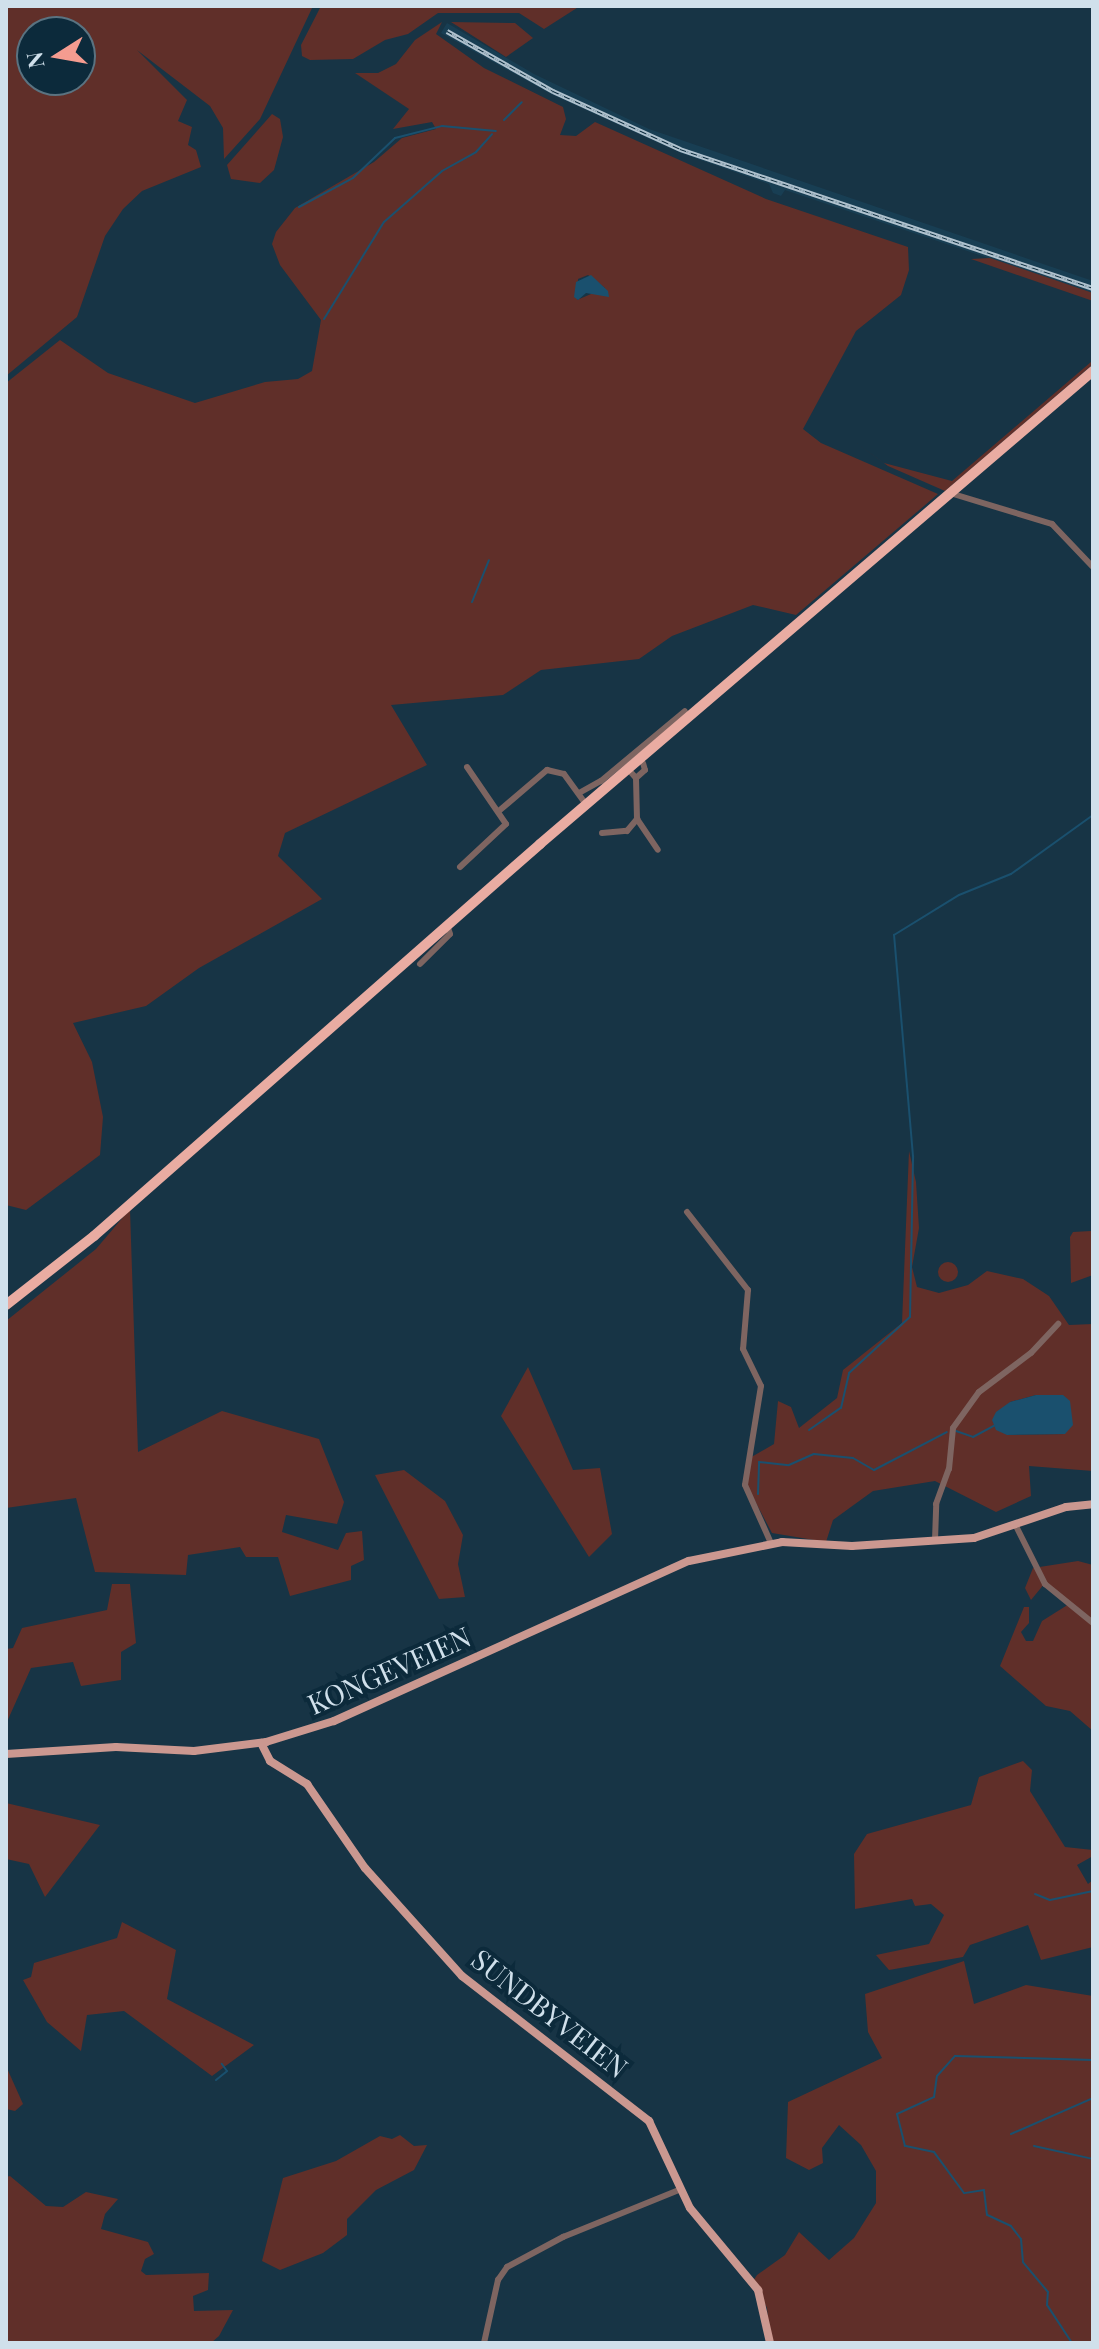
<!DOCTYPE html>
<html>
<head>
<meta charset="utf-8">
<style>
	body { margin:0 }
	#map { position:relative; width:1099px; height:2349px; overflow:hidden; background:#173445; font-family:"Playfair Display",serif }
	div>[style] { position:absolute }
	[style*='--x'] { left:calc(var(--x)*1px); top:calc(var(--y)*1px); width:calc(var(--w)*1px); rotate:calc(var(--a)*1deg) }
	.built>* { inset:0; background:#183e53 }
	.green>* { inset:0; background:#602f29 }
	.round { border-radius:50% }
	.water>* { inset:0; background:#1a506e }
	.stream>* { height:2px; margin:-1px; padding:0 1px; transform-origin:1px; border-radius:1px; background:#1a506e }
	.minor>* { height:6px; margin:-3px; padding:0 3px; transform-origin:3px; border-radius:3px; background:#7e6561 }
	.major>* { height:8px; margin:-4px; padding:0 4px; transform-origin:4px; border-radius:4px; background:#cb9890 }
	.highway>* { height:10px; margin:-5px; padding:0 5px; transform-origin:5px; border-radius:5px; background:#e9aca2 }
	.rail>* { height:5px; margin-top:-2.5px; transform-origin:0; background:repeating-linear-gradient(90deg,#0c2a3b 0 6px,#b0c2ce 0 12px); box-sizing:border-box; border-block:2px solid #b0c2ce }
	span { translate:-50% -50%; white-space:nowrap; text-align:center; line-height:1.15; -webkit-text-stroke:8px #0c2a3b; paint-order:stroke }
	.street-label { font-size:28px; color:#d0e0eb }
	.frame { position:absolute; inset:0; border:8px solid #d0e0eb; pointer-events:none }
	.north { position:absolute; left:16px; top:16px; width:80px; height:80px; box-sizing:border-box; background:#0c2a3b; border:2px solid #5a7381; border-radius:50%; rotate:259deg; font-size:22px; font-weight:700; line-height:32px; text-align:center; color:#d0e0eb }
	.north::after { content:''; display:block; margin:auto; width:28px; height:36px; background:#f59c90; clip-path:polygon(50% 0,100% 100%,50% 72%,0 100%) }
</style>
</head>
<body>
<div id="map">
	<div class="built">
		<div style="clip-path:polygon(447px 23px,534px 74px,649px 129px,1093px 281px,1093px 293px,785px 190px,781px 196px,773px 193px,769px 184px,681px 153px,553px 95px,441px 33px)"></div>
	</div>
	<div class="green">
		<div style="clip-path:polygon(evenodd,6px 6px,313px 6px,260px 119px,224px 159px,223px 128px,210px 106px,137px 50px,187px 100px,178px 121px,192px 127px,188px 145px,196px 150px,201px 167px,142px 191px,123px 209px,105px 236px,77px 317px,6px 376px,6px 6px,32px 32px,80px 32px,80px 80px,32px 80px,32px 32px)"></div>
		<div style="clip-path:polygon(321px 6px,580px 6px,544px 29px,519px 13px,438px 13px,408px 34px,385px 40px,353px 59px,310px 60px,302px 56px,301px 45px)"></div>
		<div style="clip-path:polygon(evenodd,442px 22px,436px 34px,484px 68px,563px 107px,566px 119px,560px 135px,576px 136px,595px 122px,766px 199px,908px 247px,909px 270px,901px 295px,856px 331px,803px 429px,821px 443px,938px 494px,796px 615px,753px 605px,672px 636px,639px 659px,541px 670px,503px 695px,391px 705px,427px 765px,285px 833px,278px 856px,322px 899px,199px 968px,146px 1006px,73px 1023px,92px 1062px,103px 1117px,100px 1155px,26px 1210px,6px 1205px,6px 383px,60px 340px,108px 373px,195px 403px,265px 382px,298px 379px,312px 371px,321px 320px,280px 265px,272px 244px,276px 232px,295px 208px,374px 162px,402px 138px,436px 129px,432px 122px,393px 129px,409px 109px,355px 73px,378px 73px,396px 64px,415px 40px,442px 22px,588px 275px,605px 288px,577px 300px,578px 279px,588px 275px)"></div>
		<div style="clip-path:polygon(451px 22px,515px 23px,533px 38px,506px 57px)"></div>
		<div style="clip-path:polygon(272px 114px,280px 119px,283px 137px,274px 170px,260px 183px,231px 179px,227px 165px)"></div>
		<div style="clip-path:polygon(990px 258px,1093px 293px,1093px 301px,971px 259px)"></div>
		<div style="clip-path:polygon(1091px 362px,1092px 365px,945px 491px,888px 466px,848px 437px,884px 463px,952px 481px)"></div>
		<div style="clip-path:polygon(evenodd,909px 1151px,916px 1182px,919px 1228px,912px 1267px,917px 1287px,939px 1293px,968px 1285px,987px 1271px,1023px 1279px,1049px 1296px,1069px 1325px,1093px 1324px,1093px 1471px,1029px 1466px,1031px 1496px,996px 1512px,935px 1481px,873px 1491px,833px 1520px,826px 1542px,772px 1533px,747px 1486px,748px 1459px,774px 1444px,778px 1401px,791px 1407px,799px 1428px,837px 1398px,843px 1370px,902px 1323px,909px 1151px,1036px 1395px,1062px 1395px,1065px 1434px,1007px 1435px,1010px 1402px,1036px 1395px)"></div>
		<div style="clip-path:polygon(130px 1209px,138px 1452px,222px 1411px,319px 1439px,344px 1502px,337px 1524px,286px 1515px,282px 1532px,338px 1550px,346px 1533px,362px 1531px,364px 1560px,351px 1566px,351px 1580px,290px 1596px,278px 1557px,246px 1557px,240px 1547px,188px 1555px,186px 1575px,95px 1572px,76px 1498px,6px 1508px,6px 1321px,96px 1249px)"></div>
		<div style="clip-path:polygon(1091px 1231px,1093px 1275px,1071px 1283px,1070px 1237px,1073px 1232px)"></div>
		<div class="round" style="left:938px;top:1262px;width:20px;height:20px"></div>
		<div style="clip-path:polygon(528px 1367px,573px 1470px,600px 1468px,612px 1534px,589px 1557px,501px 1416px)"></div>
		<div style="clip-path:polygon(404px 1470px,445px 1501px,463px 1535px,458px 1564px,465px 1597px,439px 1599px,375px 1475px)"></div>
		<div style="clip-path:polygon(1078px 1561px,1093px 1565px,1093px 1731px,1070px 1711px,1046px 1706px,1000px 1666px,1024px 1607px,1029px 1607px,1029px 1623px,1021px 1632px,1026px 1641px,1033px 1641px,1042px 1621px,1069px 1604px,1045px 1583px,1031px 1600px,1025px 1588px,1033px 1568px)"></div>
		<div style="clip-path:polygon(112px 1584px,130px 1584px,136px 1643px,121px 1652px,121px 1680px,81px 1686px,73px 1662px,31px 1668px,6px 1724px,6px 1649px,13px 1648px,22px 1628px,107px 1610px)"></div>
		<div style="clip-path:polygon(1023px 1761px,1032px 1770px,1030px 1791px,1065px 1847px,1093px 1850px,1093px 1856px,1077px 1865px,1088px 1884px,1093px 1880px,1093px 1947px,1041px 1960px,1028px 1925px,970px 1945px,963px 1957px,889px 1970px,876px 1955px,929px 1944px,944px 1915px,931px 1904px,915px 1906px,912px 1899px,855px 1909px,854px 1854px,867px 1834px,971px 1805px,979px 1777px)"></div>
		<div style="clip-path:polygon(6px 1803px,100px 1825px,45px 1897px,29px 1864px,6px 1859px)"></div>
		<div style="clip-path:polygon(122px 1922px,176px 1950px,167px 1999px,254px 2045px,212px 2076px,124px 2011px,87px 2015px,81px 2051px,47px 2022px,23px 1980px,31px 1977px,34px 1963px,117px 1938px)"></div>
		<div style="clip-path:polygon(964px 1961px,974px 2004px,1026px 1985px,1093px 1996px,1093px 2343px,770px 2343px,767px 2308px,753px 2281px,757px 2275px,785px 2255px,799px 2232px,829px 2260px,854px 2238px,876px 2203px,876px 2171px,861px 2145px,839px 2125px,822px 2148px,823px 2163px,809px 2170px,786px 2158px,788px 2102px,882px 2058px,868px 2032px,865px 1994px)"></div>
		<div style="clip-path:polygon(6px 2066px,23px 2104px,15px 2111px,6px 2109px)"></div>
		<div style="clip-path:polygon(400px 2135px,414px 2146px,427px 2145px,414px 2170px,376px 2190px,347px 2219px,347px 2235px,323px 2253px,280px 2270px,262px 2261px,283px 2178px,336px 2161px,380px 2136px,392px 2139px)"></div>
		<div style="clip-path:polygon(10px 2176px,46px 2206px,63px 2207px,86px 2192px,118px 2199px,105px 2214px,101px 2229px,148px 2242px,154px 2254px,145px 2259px,141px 2271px,146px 2275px,209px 2273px,208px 2290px,193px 2296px,194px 2311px,233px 2310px,219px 2336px,211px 2343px,6px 2343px,6px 2177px)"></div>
	</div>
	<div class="water">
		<div style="clip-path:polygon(591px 275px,608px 291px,609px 297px,586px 293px,578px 300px,574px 297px,576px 282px)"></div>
		<div style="clip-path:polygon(1036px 1395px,1063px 1395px,1070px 1401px,1073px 1425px,1065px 1434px,1007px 1435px,996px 1430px,992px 1420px,996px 1412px,1010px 1402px)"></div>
	</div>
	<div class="stream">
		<div style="--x:504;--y:120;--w:25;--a:-45"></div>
		<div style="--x:299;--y:207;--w:61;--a:-28.2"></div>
		<div style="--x:353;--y:178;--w:58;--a:-43.6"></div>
		<div style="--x:395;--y:138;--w:49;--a:-14.3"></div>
		<div style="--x:442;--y:126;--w:54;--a:5.3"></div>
		<div style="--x:324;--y:319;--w:114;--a:-58.3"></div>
		<div style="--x:384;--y:222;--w:77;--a:-41.3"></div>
		<div style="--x:442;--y:171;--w:39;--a:-29"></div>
		<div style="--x:476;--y:152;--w:24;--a:-48"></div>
		<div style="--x:472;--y:602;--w:45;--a:-68"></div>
		<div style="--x:809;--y:1430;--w:39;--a:-35"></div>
		<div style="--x:841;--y:1408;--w:36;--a:-77"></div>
		<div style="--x:849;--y:1373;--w:83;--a:-42.6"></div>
		<div style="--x:910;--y:1317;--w:161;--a:-88.9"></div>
		<div style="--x:913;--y:1156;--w:222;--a:-94.9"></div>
		<div style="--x:894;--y:935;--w:76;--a:-31.6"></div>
		<div style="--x:959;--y:895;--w:56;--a:-22"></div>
		<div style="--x:1011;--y:874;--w:101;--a:-35.7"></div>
		<div style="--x:956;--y:1431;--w:18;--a:19"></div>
		<div style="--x:973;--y:1437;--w:24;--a:-28"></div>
		<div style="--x:758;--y:1494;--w:32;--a:-88"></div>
		<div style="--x:759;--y:1462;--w:30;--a:6"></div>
		<div style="--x:789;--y:1465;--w:27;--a:-24"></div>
		<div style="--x:814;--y:1454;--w:39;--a:6"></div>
		<div style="--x:853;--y:1458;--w:24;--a:30"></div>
		<div style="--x:874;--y:1470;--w:82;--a:-27.5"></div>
		<div style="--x:1035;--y:1894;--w:16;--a:22"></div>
		<div style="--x:1050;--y:1900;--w:44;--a:-11.8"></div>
		<div style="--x:216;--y:2080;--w:14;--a:-39"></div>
		<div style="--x:227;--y:2071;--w:9;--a:-126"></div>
		<div style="--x:1011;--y:2134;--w:90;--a:-23.7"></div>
		<div style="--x:1034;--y:2146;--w:60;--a:12.4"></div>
		<div style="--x:1072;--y:2343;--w:45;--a:-123.3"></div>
		<div style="--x:1047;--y:2305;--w:13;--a:-86"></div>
		<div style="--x:1048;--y:2292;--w:39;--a:-130"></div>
		<div style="--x:1023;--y:2262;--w:23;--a:-95"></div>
		<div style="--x:1021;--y:2239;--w:16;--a:-128"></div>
		<div style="--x:1011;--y:2226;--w:26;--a:-155"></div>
		<div style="--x:987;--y:2215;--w:25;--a:-97"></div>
		<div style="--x:984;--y:2190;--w:20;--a:171"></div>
		<div style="--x:964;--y:2193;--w:51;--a:-126.2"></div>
		<div style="--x:934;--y:2152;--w:30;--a:-168"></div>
		<div style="--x:905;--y:2146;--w:33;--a:-104"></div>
		<div style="--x:897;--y:2114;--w:41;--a:-24.7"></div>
		<div style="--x:934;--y:2097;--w:21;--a:-82"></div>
		<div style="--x:937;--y:2076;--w:27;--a:-48"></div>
		<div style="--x:955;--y:2056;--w:138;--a:1.7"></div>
	</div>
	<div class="minor">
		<div style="--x:950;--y:493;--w:107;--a:16.9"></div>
		<div style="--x:1052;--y:524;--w:59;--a:46.4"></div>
		<div style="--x:636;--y:778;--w:12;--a:-42"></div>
		<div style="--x:645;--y:770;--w:7;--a:-106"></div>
		<div style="--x:579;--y:793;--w:25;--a:-29"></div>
		<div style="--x:601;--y:781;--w:109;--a:-39.8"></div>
		<div style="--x:500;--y:810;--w:62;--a:-40.4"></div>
		<div style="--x:547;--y:770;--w:17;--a:13"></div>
		<div style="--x:564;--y:774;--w:37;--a:54"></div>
		<div style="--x:637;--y:819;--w:37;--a:56"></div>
		<div style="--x:602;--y:833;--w:25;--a:-5"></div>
		<div style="--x:627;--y:831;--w:16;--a:-50"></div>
		<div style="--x:637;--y:819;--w:41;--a:-91.4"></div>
		<div style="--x:636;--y:778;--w:13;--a:-132"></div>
		<div style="--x:460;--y:867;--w:63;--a:-43.1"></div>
		<div style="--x:506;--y:824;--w:69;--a:-124.4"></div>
		<div style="--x:420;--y:964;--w:42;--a:-45"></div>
		<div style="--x:450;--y:934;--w:9;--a:-108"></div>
		<div style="--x:687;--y:1212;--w:99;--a:52"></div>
		<div style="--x:748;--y:1290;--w:59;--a:94.8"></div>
		<div style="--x:743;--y:1349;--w:41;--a:64.1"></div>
		<div style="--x:761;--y:1386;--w:100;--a:99.2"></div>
		<div style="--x:745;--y:1485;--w:64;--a:65.9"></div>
		<div style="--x:1016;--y:1526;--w:65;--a:63.4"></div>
		<div style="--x:1045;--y:1584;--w:62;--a:39.1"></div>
		<div style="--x:935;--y:1540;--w:36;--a:-88"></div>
		<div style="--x:936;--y:1504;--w:37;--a:-70"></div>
		<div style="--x:949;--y:1469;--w:41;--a:-84.4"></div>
		<div style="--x:953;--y:1428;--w:44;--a:-54.2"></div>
		<div style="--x:979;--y:1392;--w:65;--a:-36.9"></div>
		<div style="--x:1031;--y:1353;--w:40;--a:-47"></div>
		<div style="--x:484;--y:2343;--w:65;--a:-77.5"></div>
		<div style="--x:498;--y:2280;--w:16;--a:-55"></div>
		<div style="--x:507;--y:2267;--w:64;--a:-28.2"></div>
		<div style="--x:563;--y:2237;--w:127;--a:-22.1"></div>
	</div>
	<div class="major">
		<div style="--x:261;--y:1743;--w:20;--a:63"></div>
		<div style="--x:270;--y:1761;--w:44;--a:31.9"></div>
		<div style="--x:307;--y:1784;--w:102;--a:55.4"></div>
		<div style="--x:365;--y:1868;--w:145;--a:48.1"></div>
		<div style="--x:462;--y:1976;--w:237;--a:37.8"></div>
		<div style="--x:649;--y:2121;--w:96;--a:64.8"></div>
		<div style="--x:690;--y:2208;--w:107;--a:50.3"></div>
		<div style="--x:758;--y:2290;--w:54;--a:77.2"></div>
		<div style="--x:6;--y:1754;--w:110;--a:-3.6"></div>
		<div style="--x:116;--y:1747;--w:78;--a:2.9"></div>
		<div style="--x:194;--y:1751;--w:73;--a:-7.1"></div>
		<div style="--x:266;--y:1742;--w:71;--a:-17.2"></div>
		<div style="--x:334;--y:1721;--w:389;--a:-24.3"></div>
		<div style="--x:689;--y:1561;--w:95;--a:-11.5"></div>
		<div style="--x:782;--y:1542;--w:70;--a:3.3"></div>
		<div style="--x:852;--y:1546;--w:122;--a:-3.8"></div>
		<div style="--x:974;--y:1538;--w:97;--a:-18.6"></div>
		<div style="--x:1066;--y:1507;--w:27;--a:-6"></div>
	</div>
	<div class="highway">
		<div style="--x:6;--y:1305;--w:112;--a:-38.1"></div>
		<div style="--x:94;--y:1236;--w:594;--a:-41.31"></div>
		<div style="--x:540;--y:844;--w:728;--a:-40.54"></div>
	</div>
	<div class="rail">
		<div style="--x:447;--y:31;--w:122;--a:29.5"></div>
		<div style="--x:553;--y:91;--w:140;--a:24.5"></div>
		<div style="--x:680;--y:149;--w:436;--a:18.6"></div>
	</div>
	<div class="street-label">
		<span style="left:389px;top:1670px;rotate:-24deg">KONGEVEIEN</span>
		<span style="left:550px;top:2013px;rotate:38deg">SUNDBYVEIEN</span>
	</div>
	<div class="frame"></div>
	<div class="north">N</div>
</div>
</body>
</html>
